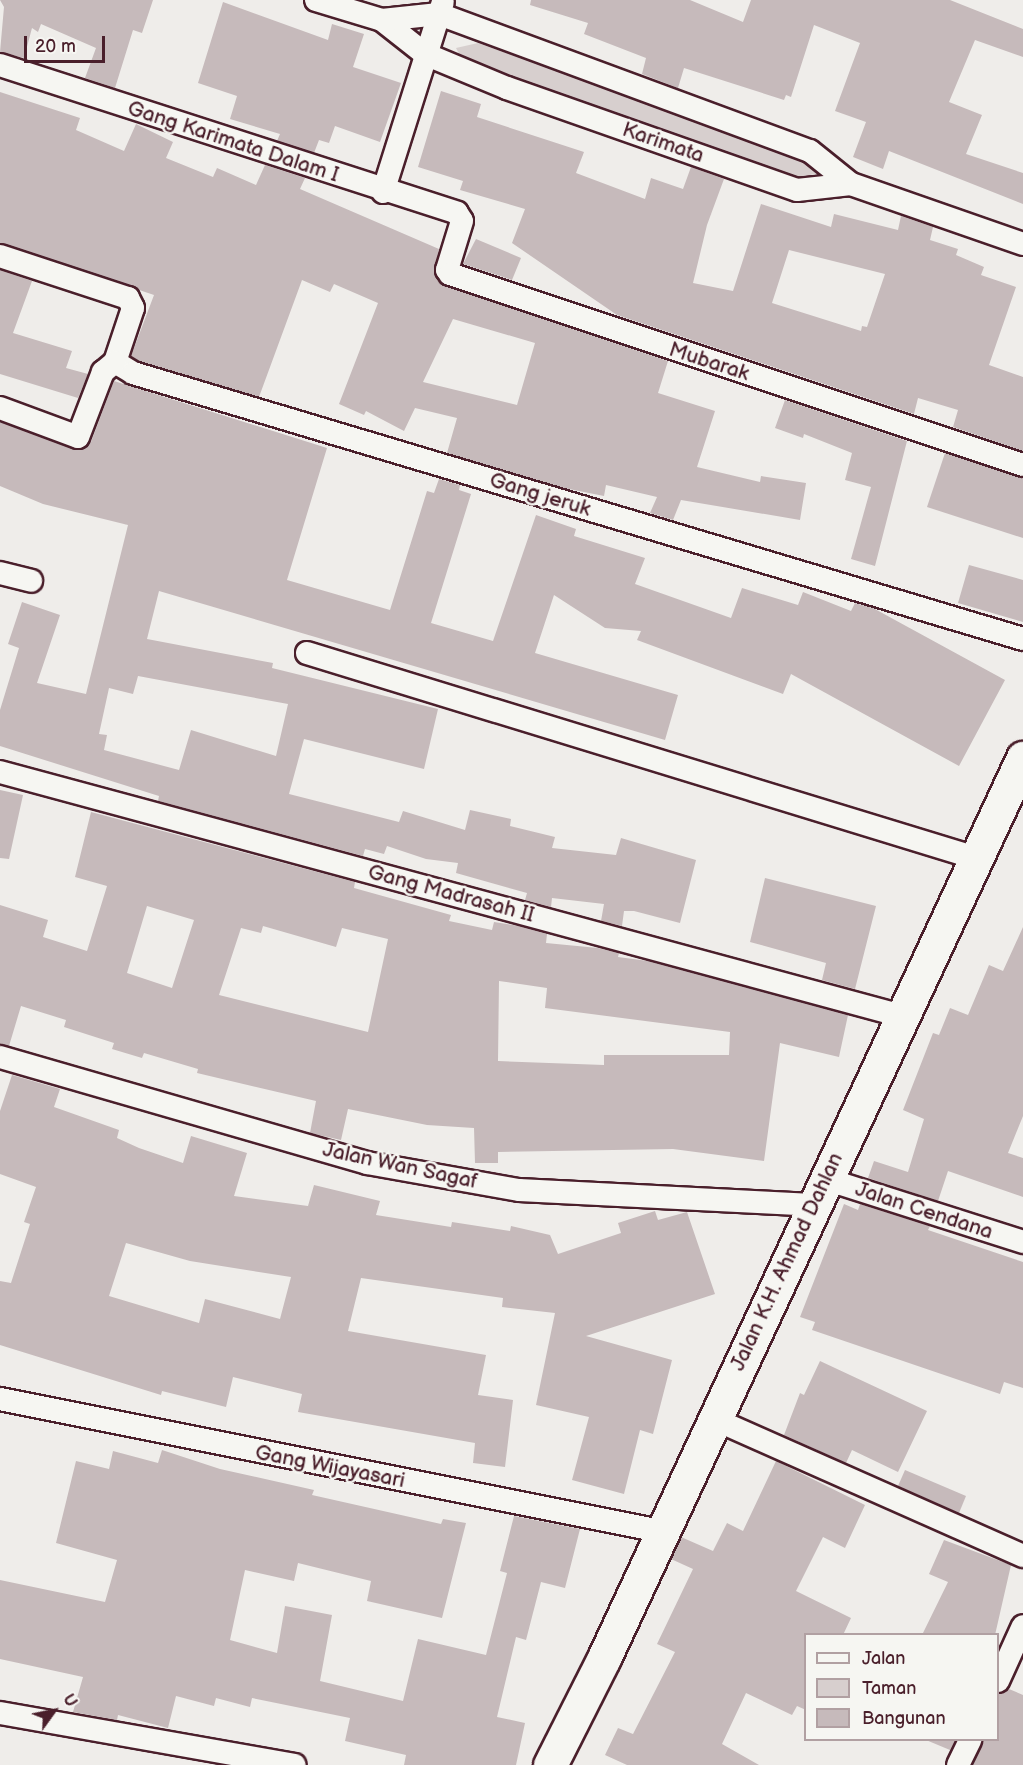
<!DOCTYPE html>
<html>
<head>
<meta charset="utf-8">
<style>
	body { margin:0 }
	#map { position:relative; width:1023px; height:1765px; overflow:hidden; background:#efedea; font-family:"Balsamiq Sans",sans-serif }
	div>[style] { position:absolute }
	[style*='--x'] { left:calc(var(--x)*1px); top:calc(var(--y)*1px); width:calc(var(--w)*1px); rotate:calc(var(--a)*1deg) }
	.green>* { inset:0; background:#d7cfce }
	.building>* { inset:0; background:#c6babb }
	.roads { filter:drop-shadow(2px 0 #4a1f2b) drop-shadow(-2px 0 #4a1f2b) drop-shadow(0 2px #4a1f2b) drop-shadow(0 -2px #4a1f2b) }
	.minor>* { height:22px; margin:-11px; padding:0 11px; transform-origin:11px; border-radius:11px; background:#f6f6f2 }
	.primary>* { height:33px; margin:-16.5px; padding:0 16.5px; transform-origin:16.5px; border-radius:16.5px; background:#f6f6f2 }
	span { translate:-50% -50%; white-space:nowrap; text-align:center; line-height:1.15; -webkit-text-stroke:5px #f6f6f2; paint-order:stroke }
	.street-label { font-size:21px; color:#4a1f2b }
	.legend { position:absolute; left:804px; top:1633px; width:195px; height:108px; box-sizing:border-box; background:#f6f6f2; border:2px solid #b1a0a2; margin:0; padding:8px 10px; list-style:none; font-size:18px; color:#4a1f2b }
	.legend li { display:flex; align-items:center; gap:12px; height:30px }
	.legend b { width:30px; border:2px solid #b1a0a2 }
	.north { position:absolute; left:24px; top:1681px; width:60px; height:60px; -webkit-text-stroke:4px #f6f6f2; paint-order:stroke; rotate:57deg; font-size:16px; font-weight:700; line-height:24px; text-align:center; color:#4a1f2b }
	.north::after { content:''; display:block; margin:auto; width:21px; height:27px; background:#4a1f2b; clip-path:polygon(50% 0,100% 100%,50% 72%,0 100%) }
	.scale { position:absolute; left:24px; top:36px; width:81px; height:27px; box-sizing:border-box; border:3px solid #4a1f2b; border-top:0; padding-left:8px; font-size:18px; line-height:21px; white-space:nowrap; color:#4a1f2b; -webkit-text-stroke:4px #f6f6f2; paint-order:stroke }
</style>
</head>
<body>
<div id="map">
	<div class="green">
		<div style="clip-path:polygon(478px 43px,800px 155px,821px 173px,793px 178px,466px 67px,456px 48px)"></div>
	</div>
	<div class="building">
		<div style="clip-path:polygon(0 0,153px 0,142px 33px,133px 30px,115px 88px,85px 78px,96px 48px,41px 24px,38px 32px,32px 28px,24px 58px,0 52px,4px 7px)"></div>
		<div style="clip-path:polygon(531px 0,690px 0,743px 22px,751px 0,950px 0,1023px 29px,1023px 57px,975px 40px,949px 102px,982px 115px,966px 154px,1023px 173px,1023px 204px,889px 151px,883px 169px,853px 157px,866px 122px,835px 111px,860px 43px,814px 25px,791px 97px,786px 95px,784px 100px,684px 68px,678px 88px,642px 74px,646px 58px,584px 34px,588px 23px,530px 5px)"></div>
		<div style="clip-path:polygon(223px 2px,328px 40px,332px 24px,364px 34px,353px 67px,401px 83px,380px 142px,335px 126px,329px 143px,319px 140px,314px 153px,277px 141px,280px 134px,230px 119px,237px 96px,198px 83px)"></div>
		<div style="clip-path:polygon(evenodd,441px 91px,481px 104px,477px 117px,584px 152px,576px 173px,645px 199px,651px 178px,683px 189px,691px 167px,724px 179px,707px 225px,693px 283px,733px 291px,761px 204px,831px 227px,834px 214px,898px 230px,901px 216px,933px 227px,930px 240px,958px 249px,956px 255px,984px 267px,981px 275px,1016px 287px,989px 365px,1023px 377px,1023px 451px,953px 427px,958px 410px,918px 398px,914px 414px,617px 315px,512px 243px,525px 209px,460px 190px,463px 181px,418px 167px,441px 91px,789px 250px,885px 274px,867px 327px,862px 326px,861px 331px,772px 303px,789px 250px)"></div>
		<div style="clip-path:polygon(evenodd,0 92px,80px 118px,76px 130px,124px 151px,136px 124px,173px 142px,166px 158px,213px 177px,217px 168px,256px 185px,265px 165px,305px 178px,300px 189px,439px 249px,434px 272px,445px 286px,668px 361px,658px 393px,715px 411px,697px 467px,760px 482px,761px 476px,806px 483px,800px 520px,681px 500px,673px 520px,650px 513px,657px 497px,606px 485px,604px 496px,564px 488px,447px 453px,457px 418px,415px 408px,404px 431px,366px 411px,364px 415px,339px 404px,378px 303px,334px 284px,330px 292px,302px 280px,259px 397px,139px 361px,131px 356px,154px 295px,0 243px,0 92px,453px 319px,535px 343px,517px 405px,423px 382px,453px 319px)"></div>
		<div style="clip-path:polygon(476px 239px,521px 258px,512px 280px,463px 264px)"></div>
		<div style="clip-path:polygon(0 270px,32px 281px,13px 333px,72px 351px,66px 368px,88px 374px,78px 398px,0 374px)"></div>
		<div style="clip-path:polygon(evenodd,114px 381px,327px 448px,287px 580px,390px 610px,427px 491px,434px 493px,439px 479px,460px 485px,459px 490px,471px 494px,431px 623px,493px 641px,536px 515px,576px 529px,574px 536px,645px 558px,635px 584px,731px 618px,742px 588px,798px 605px,803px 592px,851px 611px,855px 603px,873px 608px,1005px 680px,959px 766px,791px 674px,783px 694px,637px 640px,641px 631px,605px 628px,554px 595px,535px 653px,678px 695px,665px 740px,159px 591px,147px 639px,273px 663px,272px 668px,438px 709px,424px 769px,304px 739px,289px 794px,399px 822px,403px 811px,465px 830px,470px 810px,511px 819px,510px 826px,555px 837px,552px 848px,616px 855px,621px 838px,696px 860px,680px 923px,634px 911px,624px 911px,622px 926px,601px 921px,604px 904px,552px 898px,551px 907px,525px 900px,527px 893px,456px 873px,458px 863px,426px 859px,387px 846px,384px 854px,365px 849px,363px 856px,158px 801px,159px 796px,0 746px,0 710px,19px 648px,8px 644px,22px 602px,60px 615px,37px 683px,86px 694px,128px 525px,43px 504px,0 486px,0 422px,81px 450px,91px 442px,114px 381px,138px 676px,288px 704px,276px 756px,191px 730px,179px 770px,104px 750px,107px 735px,99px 734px,109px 688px,133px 694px,138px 676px)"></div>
		<div style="clip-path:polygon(785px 400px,907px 441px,875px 566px,851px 559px,871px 487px,845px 480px,852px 453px,804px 434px,803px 438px,775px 428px)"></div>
		<div style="clip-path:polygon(945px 453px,1023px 478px,1023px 538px,927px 507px)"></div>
		<div style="clip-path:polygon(969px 565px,1023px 580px,1023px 622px,958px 603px)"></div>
		<div style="clip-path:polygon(0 790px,23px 795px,9px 859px,0 858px)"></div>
		<div style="clip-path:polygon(evenodd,91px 812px,355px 882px,354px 888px,451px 915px,449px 921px,492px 930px,494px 922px,519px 926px,547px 934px,546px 943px,598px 948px,619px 953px,618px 957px,648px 961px,848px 1015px,839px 1057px,780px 1043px,764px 1161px,673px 1149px,498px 1152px,498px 1163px,475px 1163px,474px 1128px,427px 1125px,348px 1109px,341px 1140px,310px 1133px,316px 1101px,197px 1073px,198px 1069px,144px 1053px,142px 1058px,112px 1049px,114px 1043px,64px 1027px,66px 1020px,21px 1006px,9px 1046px,0 1044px,0 905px,48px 920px,43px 937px,87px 951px,107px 886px,75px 877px,91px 812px,147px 906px,194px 920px,172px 988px,127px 973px,147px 906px,91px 812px,263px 926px,336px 947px,342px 928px,388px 939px,368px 1032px,219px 995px,241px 928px,261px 933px,263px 926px,91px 812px,499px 981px,547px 988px,545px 1008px,730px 1032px,729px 1055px,604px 1055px,604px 1065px,498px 1061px,499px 981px)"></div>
		<div style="clip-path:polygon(765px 878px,876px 906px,855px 989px,822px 980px,826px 963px,750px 942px)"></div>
		<div style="clip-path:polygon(1023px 927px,1023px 1116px,1008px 1153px,1023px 1158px,1023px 1197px,948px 1171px,938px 1201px,868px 1178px,874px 1161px,908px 1172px,924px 1119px,903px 1110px,933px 1033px,939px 1035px,950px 1008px,968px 1015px,989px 965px,1003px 971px)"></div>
		<div style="clip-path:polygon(evenodd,12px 1075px,60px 1089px,54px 1107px,119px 1130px,117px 1138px,139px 1148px,183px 1163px,191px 1136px,247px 1153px,234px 1196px,308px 1206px,314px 1185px,380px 1201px,376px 1215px,451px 1227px,452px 1222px,510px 1231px,511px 1226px,550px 1235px,558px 1254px,621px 1233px,618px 1223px,655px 1211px,658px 1220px,687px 1212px,715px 1294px,586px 1336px,672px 1360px,653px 1434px,640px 1430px,624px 1494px,572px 1480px,589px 1417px,536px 1405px,555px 1313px,502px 1307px,503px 1298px,361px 1278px,348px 1331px,486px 1355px,478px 1395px,513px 1400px,505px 1467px,473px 1463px,475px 1443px,298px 1412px,302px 1394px,233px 1377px,226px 1407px,162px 1391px,161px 1395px,0 1345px,0 1281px,11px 1283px,30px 1224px,24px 1222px,36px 1187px,0 1174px,0 1111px,12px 1075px,126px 1243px,190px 1261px,291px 1277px,280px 1319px,205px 1299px,199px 1323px,109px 1296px,126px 1243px)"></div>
		<div style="clip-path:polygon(844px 1204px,858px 1210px,860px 1204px,930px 1226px,928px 1230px,1023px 1262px,1023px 1388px,1004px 1382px,1000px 1394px,812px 1330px,815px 1322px,800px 1317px)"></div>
		<div style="clip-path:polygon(820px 1361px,927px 1411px,898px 1472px,852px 1450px,846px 1463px,784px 1435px,800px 1393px,804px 1395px)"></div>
		<div style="clip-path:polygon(162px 1450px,220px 1469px,314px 1490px,312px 1495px,441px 1524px,443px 1519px,466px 1523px,442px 1618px,367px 1601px,371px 1581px,298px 1563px,294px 1581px,245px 1570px,230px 1640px,277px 1653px,285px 1606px,332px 1615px,320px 1681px,403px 1701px,418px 1639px,486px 1655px,507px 1573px,500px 1571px,514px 1516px,580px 1529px,565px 1588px,541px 1582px,526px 1640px,516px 1637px,497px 1717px,525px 1723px,516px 1765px,404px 1765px,406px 1755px,345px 1741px,350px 1718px,252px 1698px,250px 1707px,216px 1698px,214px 1706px,176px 1696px,168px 1728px,118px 1715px,117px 1720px,73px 1712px,83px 1677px,0 1659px,0 1580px,105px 1602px,117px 1560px,56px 1543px,76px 1461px,109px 1469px,113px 1451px,158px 1463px)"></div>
		<div style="clip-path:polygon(776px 1461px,865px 1505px,845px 1548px,823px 1537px,796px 1591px,851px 1618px,843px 1635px,806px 1635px,806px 1710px,797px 1706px,792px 1715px,746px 1693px,722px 1744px,759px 1765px,627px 1765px,605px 1755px,618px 1728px,633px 1734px,675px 1652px,657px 1644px,693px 1569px,671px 1559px,681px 1537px,713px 1551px,727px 1523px,743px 1531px)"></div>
		<div style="clip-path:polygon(905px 1470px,966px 1496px,959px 1513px,898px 1486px)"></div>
		<div style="clip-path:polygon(944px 1540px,1011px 1565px,995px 1635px,922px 1635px,948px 1582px,929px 1574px)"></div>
		<div style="clip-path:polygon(1009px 1689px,1023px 1695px,1023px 1765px,973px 1765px,983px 1740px,998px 1740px,998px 1694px)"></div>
		<div style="clip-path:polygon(926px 1740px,955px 1740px,950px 1750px)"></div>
	</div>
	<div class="roads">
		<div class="minor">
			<div style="--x:316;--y:0;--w:69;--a:16.9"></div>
			<div style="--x:382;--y:20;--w:55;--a:38.3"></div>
			<div style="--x:425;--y:54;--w:89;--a:22.5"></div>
			<div style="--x:507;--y:88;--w:307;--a:19.4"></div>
			<div style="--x:797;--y:190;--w:54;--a:-6.3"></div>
			<div style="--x:851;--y:184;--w:182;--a:19.2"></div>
			<div style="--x:382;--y:20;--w:57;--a:-6"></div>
			<div style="--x:439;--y:14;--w:395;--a:20.3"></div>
			<div style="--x:810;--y:151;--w:53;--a:38.8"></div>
			<div style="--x:0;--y:65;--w:480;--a:17.9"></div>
			<div style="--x:457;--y:213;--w:9;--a:58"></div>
			<div style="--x:462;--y:221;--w:51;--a:107"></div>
			<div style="--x:447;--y:270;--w:5;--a:53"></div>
			<div style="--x:450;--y:274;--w:604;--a:18.43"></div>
			<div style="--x:383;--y:192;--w:199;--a:-72.5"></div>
			<div style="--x:0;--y:256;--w:135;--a:18.2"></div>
			<div style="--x:128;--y:298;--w:11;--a:63"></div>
			<div style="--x:133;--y:308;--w:57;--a:108.4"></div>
			<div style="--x:115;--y:362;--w:21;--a:31"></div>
			<div style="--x:133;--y:373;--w:929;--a:16.64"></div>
			<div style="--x:0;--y:408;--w:83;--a:20.4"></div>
			<div style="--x:78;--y:437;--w:70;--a:-69"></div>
			<div style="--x:103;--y:372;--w:16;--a:-40"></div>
			<div style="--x:0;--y:573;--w:32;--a:14"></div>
			<div style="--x:307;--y:653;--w:700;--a:17.04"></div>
			<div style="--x:0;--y:772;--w:934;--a:15.14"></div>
			<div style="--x:0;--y:1057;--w:382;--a:16.1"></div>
			<div style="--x:367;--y:1163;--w:154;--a:10.1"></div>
			<div style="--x:519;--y:1190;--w:294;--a:2.9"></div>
			<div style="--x:826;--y:1179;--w:207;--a:17.7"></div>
			<div style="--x:0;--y:1399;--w:673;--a:11.31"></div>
			<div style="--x:714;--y:1419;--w:338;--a:23.9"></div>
			<div style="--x:998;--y:1681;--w:60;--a:-65.6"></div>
			<div style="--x:0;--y:1713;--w:299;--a:10"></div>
			<div style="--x:958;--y:1765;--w:28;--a:-64"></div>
		</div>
		<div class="primary">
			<div style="--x:550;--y:1765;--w:120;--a:-63.2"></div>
			<div style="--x:604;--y:1658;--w:993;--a:-65.04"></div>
		</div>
	</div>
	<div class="street-label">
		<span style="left:233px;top:142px;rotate:18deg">Gang Karimata Dalam I</span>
		<span style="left:663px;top:143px;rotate:19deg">Karimata</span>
		<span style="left:709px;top:362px;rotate:18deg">Mubarak</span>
		<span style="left:540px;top:495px;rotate:17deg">Gang jeruk</span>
		<span style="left:451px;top:894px;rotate:15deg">Gang Madrasah II</span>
		<span style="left:400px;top:1166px;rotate:12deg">Jalan Wan Sagaf</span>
		<span style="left:924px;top:1211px;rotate:18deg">Jalan Cendana</span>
		<span style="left:787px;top:1262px;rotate:-65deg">Jalan K.H. Ahmad Dahlan</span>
		<span style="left:330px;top:1467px;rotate:11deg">Gang Wijayasari</span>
	</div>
	<ul class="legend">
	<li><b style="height:8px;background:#f6f6f2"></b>Jalan</li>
	<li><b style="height:16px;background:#d7cfce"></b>Taman</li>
	<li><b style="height:16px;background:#c6babb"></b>Bangunan</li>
	</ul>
	<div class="north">U</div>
	<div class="scale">20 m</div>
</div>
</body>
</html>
